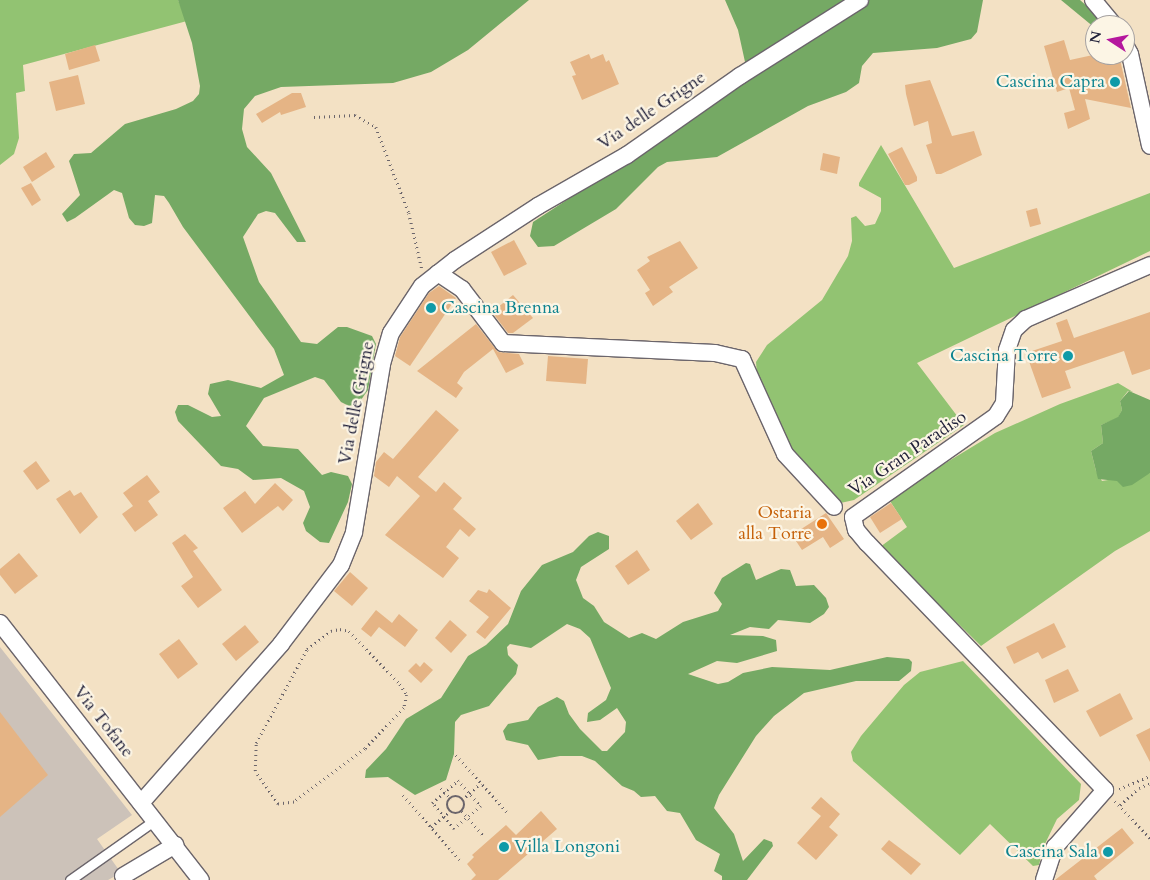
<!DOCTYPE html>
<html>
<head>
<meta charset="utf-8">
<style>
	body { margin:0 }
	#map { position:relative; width:1150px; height:880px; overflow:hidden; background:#f3e1c4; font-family:Cardo,serif }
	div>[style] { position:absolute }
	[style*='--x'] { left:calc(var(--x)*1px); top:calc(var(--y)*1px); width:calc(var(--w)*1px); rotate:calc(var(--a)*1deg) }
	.industrial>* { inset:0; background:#ccc2b9 }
	.green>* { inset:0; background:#92c372 }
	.forest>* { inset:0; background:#75a964 }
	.building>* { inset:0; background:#e5b485 }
	.path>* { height:2.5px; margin-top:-1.25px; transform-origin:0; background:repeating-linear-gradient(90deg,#6b656b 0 1px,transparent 0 5px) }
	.path>.ring { margin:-1.25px; padding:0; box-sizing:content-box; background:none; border:2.5px solid #6b656b; border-radius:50% }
	.roads { filter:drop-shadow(1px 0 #6b656b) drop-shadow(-1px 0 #6b656b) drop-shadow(0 1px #6b656b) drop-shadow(0 -1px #6b656b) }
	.lane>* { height:9px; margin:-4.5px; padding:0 4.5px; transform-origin:4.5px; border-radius:4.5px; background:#fff }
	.street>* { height:16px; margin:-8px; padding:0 8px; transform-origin:8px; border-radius:8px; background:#fff }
	.dots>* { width:14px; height:14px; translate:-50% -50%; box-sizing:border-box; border:2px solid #fcf5e5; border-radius:50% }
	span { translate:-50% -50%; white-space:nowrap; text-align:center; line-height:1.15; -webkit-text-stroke:4.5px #fcf5e5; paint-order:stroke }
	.culture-label { font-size:18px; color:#0d838f }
	.right { translate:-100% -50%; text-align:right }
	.left { translate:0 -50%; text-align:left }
	.street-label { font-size:18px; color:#22223b }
	.food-label { font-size:18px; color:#c56008 }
	.north { position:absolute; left:1085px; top:15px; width:50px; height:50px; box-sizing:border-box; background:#fcf5e5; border:1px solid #a5a1a1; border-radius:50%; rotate:281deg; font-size:14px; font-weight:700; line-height:20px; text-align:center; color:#22223b }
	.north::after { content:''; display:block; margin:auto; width:18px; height:22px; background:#b5179e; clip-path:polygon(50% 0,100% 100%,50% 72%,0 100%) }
</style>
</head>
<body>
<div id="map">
	<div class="industrial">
		<div style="clip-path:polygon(0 647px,132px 815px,97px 839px,121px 873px,108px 880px,0 880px)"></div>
	</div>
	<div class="green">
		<div style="clip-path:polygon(0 0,178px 0,187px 21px,23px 65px,25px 91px,16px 93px,19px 138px,14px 154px,0 165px)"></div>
		<div style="clip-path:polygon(881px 145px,954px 268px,1150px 193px,1150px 251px,917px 363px,964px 425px,854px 500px,836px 504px,803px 474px,757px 375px,756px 362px,767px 345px,822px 300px,848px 256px,852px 241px,851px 218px,856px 216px,865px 226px,875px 224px,881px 211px,881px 198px,859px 186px,859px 183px)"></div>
		<div style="clip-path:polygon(1118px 383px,1133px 392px,1128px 391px,1120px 401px,1122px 410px,1118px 418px,1101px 425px,1103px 443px,1091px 451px,1096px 471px,1102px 481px,1150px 473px,1150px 531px,1115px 551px,981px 646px,880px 547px,907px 527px,888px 498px,995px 433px,1060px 404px)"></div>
		<div style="clip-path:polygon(963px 661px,1081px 784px,1079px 800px,1057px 819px,1043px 848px,1039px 865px,1033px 866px,990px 824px,960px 855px,853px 761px,851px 752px,861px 736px,904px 685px,920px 672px)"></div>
	</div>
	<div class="forest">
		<div style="clip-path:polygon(178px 0,529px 0,468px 50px,431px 72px,393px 83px,281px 87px,255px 96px,244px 109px,242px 129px,247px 147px,271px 173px,306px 242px,297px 242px,275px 213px,266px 211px,258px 214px,243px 237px,259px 282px,301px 342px,317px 344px,338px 327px,347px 327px,372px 336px,376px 344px,368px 390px,358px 404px,349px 406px,341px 402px,324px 380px,315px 377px,264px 398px,246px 426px,263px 446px,298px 449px,322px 475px,331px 472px,348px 476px,352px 484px,348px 502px,329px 543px,320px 542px,306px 531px,303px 523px,310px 507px,304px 491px,281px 478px,253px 480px,238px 469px,221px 466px,178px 421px,175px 412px,178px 405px,188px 405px,212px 417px,221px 416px,208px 394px,210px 384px,228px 380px,261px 388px,284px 375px,274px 349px,183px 227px,169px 203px,164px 196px,155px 195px,152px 223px,144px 226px,135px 225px,129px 218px,122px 193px,114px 190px,75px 218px,67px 222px,62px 214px,80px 195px,69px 161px,74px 154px,91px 153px,125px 124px,176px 109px,193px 101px,199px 94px,200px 86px,192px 43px)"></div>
		<div style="clip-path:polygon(725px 0,983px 0,977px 32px,971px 39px,937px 48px,873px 53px,862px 66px,859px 83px,846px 92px,808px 106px,717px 157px,667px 162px,658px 167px,616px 209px,554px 246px,538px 247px,530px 236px,533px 222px,639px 153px,747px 71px,738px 30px)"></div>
		<div style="clip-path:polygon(1061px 0,1080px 0,1108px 25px,1095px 25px,1095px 28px)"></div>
		<div style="clip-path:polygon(1129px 391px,1150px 400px,1150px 473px,1132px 485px,1123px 487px,1117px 481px,1098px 479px,1091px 451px,1103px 443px,1101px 425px,1118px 417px,1122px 410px,1120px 401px)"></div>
		<div style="clip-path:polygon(598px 532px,609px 536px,609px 549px,581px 567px,576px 580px,583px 598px,594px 606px,604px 622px,629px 638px,642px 633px,656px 639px,683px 622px,718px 611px,722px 604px,714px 593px,722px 578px,746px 563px,750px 564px,756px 580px,781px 569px,790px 570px,796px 586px,814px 585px,826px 598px,829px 607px,824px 614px,810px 623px,778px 620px,769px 629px,750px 627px,730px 635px,763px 636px,776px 640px,777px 651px,737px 663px,717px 661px,688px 674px,718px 684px,728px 682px,743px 673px,772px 667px,830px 670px,887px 657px,909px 659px,912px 662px,911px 671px,899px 681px,856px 681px,804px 693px,774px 716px,756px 736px,719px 795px,714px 808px,734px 834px,743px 861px,764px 839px,772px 842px,773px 846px,747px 880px,722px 880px,722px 876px,714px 871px,720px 854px,696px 840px,680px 813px,667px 811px,655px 796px,641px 797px,634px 791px,622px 786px,595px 761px,582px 756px,560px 756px,538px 760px,528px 745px,506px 740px,503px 731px,508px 724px,528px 720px,538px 707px,557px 697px,564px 701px,569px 714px,580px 729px,602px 751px,607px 751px,625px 732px,626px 722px,617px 708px,600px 720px,587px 722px,588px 713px,606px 700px,611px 688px,590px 638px,580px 629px,567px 624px,531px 648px,510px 644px,507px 647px,508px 655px,518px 665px,516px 674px,489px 706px,461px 715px,455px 722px,454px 754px,446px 780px,415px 795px,388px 777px,365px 778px,366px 770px,386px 749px,406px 719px,441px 698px,468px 656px,486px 645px,508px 624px,521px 591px,542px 565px,573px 552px,589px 536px)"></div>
	</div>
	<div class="building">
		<div style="clip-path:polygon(1064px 40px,1070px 60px,1093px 55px,1119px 55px,1131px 108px,1085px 99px,1090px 119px,1068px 129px,1064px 113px,1075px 110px,1069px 88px,1057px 92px,1044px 46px)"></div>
		<div style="clip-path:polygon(95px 45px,100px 61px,69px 70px,65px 54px)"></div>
		<div style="clip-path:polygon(589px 54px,591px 59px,603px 54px,606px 62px,609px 60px,619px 84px,582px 100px,572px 76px,576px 75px,570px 62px)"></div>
		<div style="clip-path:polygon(78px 75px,85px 104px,56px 111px,49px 82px)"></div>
		<div style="clip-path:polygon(930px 80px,952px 136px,974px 131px,982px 155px,941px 174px,936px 174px,926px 145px,932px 143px,928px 121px,914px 126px,906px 94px,905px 85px)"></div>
		<div style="clip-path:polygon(292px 93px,301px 93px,306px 107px,281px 115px,280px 112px,262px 123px,256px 114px)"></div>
		<div style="clip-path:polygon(902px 147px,917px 177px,917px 181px,909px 185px,905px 185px,888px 154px)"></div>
		<div style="clip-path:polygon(46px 152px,55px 167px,32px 182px,23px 167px)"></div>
		<div style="clip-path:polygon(823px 153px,840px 157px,837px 174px,820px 170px)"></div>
		<div style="clip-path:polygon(31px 183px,41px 200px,32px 206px,21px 188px)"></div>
		<div style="clip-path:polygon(1037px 208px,1041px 224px,1030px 227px,1026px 211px)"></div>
		<div style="clip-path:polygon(514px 240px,527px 264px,504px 276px,491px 252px)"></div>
		<div style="clip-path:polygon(680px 241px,698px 268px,669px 287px,673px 292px,653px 306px,645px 293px,650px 290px,637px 270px,650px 261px,647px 257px)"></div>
		<div style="clip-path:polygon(439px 286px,456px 298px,410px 366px,395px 356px,400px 337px,429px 293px)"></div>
		<div style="clip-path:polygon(513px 295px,533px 318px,513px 333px,508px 333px,492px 312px)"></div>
		<div style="clip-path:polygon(1150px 312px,1150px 369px,1132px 375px,1124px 351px,1065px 371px,1071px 388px,1042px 398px,1026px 353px,1062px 341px,1056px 323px,1067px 319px,1074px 338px)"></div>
		<div style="clip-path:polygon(476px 324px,498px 352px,519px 354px,524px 364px,506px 373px,493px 349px,464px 372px,457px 383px,463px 388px,456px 398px,417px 371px)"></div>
		<div style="clip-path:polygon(548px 356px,588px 359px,586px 384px,546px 381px)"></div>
		<div style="clip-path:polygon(436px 410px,459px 430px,418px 477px,436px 492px,444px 482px,462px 498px,453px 509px,476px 529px,469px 537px,460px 529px,446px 547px,459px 558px,443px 578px,385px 535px,420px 496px,397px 476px,389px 487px,374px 476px,376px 462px,384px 452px,393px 459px)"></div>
		<div style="clip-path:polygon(36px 461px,50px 481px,37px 490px,23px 471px)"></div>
		<div style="clip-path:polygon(147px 475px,160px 492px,148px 501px,158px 515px,135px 532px,122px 514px,133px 506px,123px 493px)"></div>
		<div style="clip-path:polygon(275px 483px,293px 500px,283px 511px,278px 506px,242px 533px,223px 508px,245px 491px,255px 504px)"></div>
		<div style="clip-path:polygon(70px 490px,74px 496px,81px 492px,98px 517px,80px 534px,56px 499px)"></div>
		<div style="clip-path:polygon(698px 503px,713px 524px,691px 540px,676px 521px)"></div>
		<div style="clip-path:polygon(891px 503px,902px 519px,880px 533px,870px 517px)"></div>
		<div style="clip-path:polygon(826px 513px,844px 539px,830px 548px,823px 537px,802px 550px,792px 535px)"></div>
		<div style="clip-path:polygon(185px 534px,198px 548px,193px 551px,222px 590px,198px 608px,181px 586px,193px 577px,172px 543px)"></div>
		<div style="clip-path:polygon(637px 550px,650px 570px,628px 585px,615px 566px)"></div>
		<div style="clip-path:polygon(19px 553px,38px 576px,15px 594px,0 575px,0 569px)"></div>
		<div style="clip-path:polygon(350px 572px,368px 588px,352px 606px,334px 591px)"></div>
		<div style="clip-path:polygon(489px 589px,511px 608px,485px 639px,476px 632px,489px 617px,469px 601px,478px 590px,487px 593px)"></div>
		<div style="clip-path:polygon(376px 610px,392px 623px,399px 614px,418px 630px,405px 647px,379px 627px,371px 637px,361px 629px)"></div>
		<div style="clip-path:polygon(450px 620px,467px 635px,451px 653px,435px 638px)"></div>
		<div style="clip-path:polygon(1054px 623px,1066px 647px,1042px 659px,1038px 652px,1014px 664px,1006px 647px)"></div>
		<div style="clip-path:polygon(245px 625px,259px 642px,236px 661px,222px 644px)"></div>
		<div style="clip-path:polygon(179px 639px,198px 664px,178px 679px,159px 654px)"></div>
		<div style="clip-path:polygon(424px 662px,433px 670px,421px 683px,408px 671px,416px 663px,420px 667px)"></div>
		<div style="clip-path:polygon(1068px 669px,1079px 691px,1054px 703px,1045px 680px)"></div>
		<div style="clip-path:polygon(1120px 693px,1133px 719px,1100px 737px,1086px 711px)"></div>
		<div style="clip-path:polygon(0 712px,48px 775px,0 817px)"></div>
		<div style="clip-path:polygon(1150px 728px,1150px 762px,1136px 735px)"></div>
		<div style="clip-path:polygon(821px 797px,840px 814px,829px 827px,838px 835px,816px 860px,797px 843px,821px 816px,811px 808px)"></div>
		<div style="clip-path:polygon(541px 811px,557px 829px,498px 880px,471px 880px,476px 875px,467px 864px,474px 857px,472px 855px,506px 825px,516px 835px)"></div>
		<div style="clip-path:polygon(1122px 828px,1134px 843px,1094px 876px,1097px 880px,1055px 880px)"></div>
		<div style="clip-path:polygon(889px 840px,921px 864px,911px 875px,881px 849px)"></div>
	</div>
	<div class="path">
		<div style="--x:314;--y:117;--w:41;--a:-2.8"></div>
		<div style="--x:355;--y:115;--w:24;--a:30"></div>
		<div style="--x:376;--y:127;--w:92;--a:69"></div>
		<div style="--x:409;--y:213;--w:57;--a:76.9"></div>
		<div style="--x:340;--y:629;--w:9;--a:13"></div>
		<div style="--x:349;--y:631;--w:74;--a:46.1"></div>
		<div style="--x:400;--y:684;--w:13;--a:58"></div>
		<div style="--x:407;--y:695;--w:13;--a:103"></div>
		<div style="--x:404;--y:708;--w:57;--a:133.6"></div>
		<div style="--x:365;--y:749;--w:89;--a:143.3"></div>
		<div style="--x:294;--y:802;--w:16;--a:173"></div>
		<div style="--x:278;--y:804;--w:40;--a:-124.9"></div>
		<div style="--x:255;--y:771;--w:28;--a:-88"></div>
		<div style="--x:256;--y:743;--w:107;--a:-61.5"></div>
		<div style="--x:307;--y:649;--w:30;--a:-37"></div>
		<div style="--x:331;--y:631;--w:9;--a:-13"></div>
		<div style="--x:456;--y:755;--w:79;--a:48.1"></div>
		<div style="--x:458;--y:780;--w:35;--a:49"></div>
		<div style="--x:481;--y:806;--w:35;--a:140"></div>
		<div style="--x:454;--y:829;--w:34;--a:-130"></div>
		<div style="--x:432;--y:803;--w:35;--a:-41"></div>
		<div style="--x:441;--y:788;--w:15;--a:48"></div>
		<div style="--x:1119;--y:789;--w:34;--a:-23"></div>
		<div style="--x:403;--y:795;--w:86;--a:48.8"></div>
		<div class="ring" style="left:447px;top:796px;width:15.5px;height:15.5px"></div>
		<div style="--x:462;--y:800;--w:25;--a:-42"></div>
		<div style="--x:1115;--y:801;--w:51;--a:46.6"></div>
		<div style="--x:1120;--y:805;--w:25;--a:-42"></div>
		<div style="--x:1139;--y:788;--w:12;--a:-24"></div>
		<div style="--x:462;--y:811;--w:33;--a:49"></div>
		<div style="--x:431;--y:827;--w:26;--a:-40"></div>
	</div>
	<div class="roads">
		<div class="lane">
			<div style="--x:70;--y:880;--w:104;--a:-35.2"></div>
		</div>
		<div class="street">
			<div style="--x:1093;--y:0;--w:33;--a:50"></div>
			<div style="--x:1125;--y:45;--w:10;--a:61"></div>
			<div style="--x:1130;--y:54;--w:94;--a:77.7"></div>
			<div style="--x:438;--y:273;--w:29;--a:34"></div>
			<div style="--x:462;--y:289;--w:68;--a:52.8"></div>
			<div style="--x:503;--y:343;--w:212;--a:2.7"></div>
			<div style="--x:715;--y:353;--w:28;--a:13"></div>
			<div style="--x:742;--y:359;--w:104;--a:65.6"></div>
			<div style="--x:785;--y:454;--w:72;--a:47.2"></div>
			<div style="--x:0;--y:623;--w:326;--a:52"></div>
			<div style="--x:141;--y:803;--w:212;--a:-48.6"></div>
			<div style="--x:281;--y:644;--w:99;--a:-52.8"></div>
			<div style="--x:341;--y:565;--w:35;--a:-68"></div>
			<div style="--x:354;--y:532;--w:170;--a:-80.5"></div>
			<div style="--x:382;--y:364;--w:32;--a:-74"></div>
			<div style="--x:391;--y:333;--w:56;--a:-56.6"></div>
			<div style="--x:422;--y:286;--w:42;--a:-38.2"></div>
			<div style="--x:455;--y:260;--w:99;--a:-33"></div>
			<div style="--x:538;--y:206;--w:103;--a:-29.8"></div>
			<div style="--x:627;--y:155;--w:138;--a:-35"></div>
			<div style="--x:740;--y:76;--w:142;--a:-32.3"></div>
			<div style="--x:123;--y:876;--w:61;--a:-30.8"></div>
			<div style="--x:1044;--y:880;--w:35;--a:-72"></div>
			<div style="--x:1055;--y:847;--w:76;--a:-48.7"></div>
			<div style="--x:1105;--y:790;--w:343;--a:-133.9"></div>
			<div style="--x:867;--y:543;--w:17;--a:-130"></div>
			<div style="--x:856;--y:530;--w:13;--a:-103"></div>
			<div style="--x:853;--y:517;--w:175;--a:-35.2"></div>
			<div style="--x:996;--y:416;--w:15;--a:-58"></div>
			<div style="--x:1004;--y:403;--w:53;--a:-86.8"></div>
			<div style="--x:1007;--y:350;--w:21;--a:-71"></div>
			<div style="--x:1014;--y:330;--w:16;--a:-43"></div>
			<div style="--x:1026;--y:319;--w:135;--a:-23.5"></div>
		</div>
	</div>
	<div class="dots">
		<div style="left:1115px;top:82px;background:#0f9aa8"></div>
		<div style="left:431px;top:308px;background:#0f9aa8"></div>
		<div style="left:1068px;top:356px;background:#0f9aa8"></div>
		<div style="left:822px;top:524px;background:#e8710a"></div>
		<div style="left:504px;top:847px;background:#0f9aa8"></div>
		<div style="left:1108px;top:852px;background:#0f9aa8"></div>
	</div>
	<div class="culture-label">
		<span class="right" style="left:1105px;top:82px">Cascina Capra</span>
		<span class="left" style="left:441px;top:308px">Cascina Brenna</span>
		<span class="right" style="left:1058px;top:356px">Cascina Torre</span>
		<span class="left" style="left:514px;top:847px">Villa Longoni</span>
		<span class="right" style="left:1098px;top:852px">Cascina Sala</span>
	</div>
	<div class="street-label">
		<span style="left:652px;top:111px;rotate:-34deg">Via delle Grigne</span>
		<span style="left:357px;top:403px;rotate:-79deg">Via delle Grigne</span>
		<span style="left:908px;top:454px;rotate:-34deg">Via Gran Paradiso</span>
		<span style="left:103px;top:722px;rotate:52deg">Via Tofane</span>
	</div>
	<div class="food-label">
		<span class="right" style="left:812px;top:524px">Ostaria<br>alla Torre</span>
	</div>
	<div class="north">N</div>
</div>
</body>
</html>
